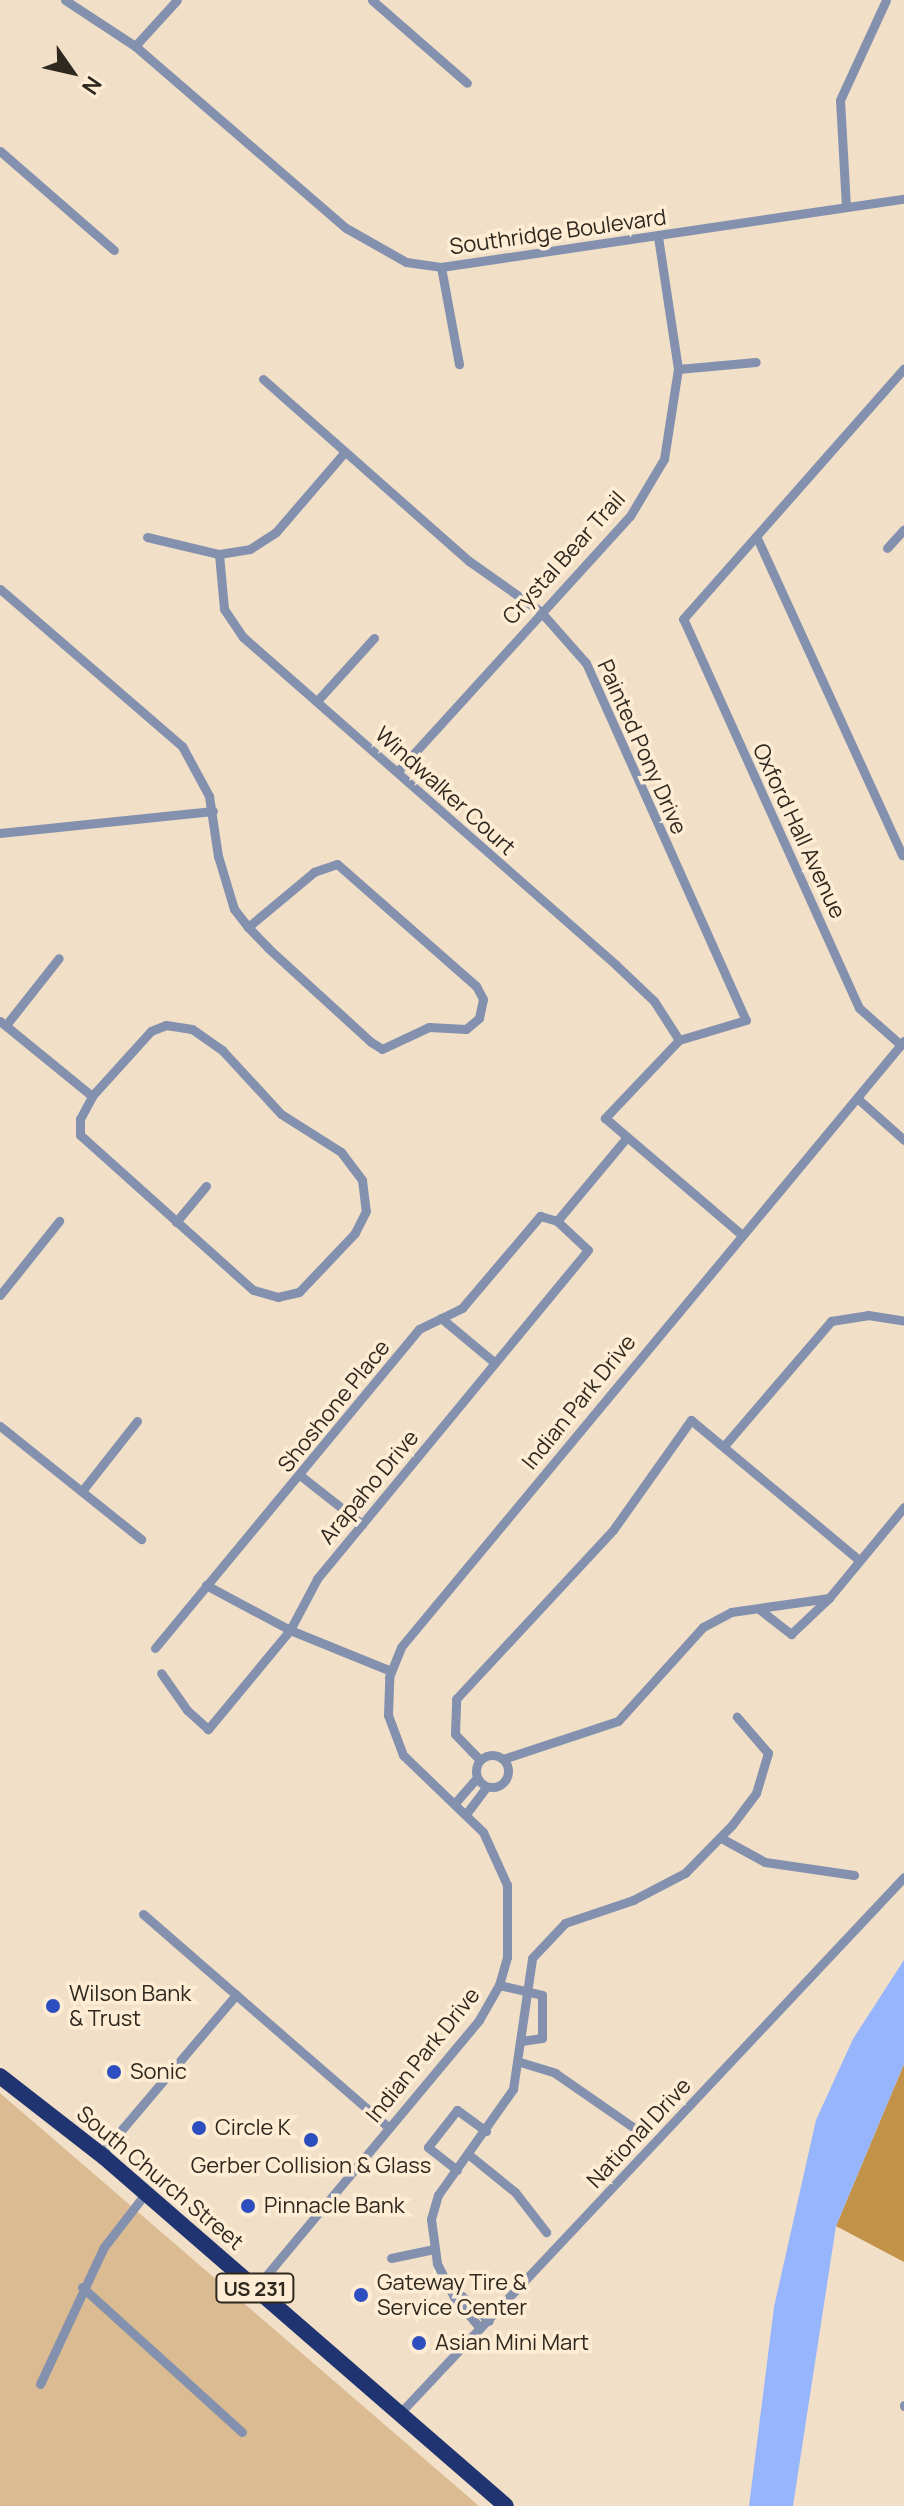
<!DOCTYPE html>
<html>
<head>
<meta charset="utf-8">
<style>
	body { margin:0 }
	#map { position:relative; width:904px; height:2506px; overflow:hidden; background:#f1dfc7; font-family:Manrope,sans-serif }
	div>[style] { position:absolute }
	[style*='--x'] { left:calc(var(--x)*1px); top:calc(var(--y)*1px); width:calc(var(--w)*1px); rotate:calc(var(--a)*1deg) }
	.green>* { inset:0; background:#dabb92 }
	.forest>* { inset:0; background:#c39249 }
	.water>* { inset:0; background:#97b5fd }
	.street>* { height:9px; margin:-4.5px; padding:0 4.5px; transform-origin:4.5px; border-radius:4.5px; background:#8391af }
	.street>.ring { margin:-4.5px; padding:0; box-sizing:content-box; background:none; border:9px solid #8391af; border-radius:50% }
	.highway>* { height:16px; margin:-8px; padding:0 8px; transform-origin:8px; border-radius:8px; background:#1f3470 }
	.dots>* { width:22px; height:22px; translate:-50% -50%; box-sizing:border-box; border:4px solid #feecd4; border-radius:50% }
	span { translate:-50% -50%; white-space:nowrap; text-align:center; line-height:1.15; -webkit-text-stroke:7px #feecd4; paint-order:stroke }
	.shield-label span { padding:2px 6px; background:#feecd4; border:2px solid; border-radius:6px; -webkit-text-stroke-width:0 }
	.shield-label { font-size:20px; color:#2e281f; font-weight:700 }
	.street-label { font-size:22px; color:#2e281f }
	.poi-label { font-size:22px; color:#2e281f }
	.left { translate:0 -50%; text-align:left }
	.north { position:absolute; left:32px; top:32px; width:80px; height:80px; -webkit-text-stroke:6px #feecd4; paint-order:stroke; rotate:124deg; font-size:22px; font-weight:700; line-height:32px; text-align:center; color:#2e281f }
	.north::after { content:''; display:block; margin:auto; width:28px; height:36px; background:#2e281f; clip-path:polygon(50% 0,100% 100%,50% 72%,0 100%) }
</style>
</head>
<body>
<div id="map">
	<div class="green">
		<div style="clip-path:polygon(0 2093px,479px 2506px,0 2506px)"></div>
	</div>
	<div class="forest">
		<div style="clip-path:polygon(904px 2064px,904px 2262px,836px 2226px)"></div>
	</div>
	<div class="water">
		<div style="clip-path:polygon(904px 1960px,904px 2064px,836px 2226px,793px 2506px,749px 2506px,774px 2307px,816px 2120px,853px 2039px)"></div>
	</div>
	<div class="street">
		<div style="--x:65;--y:0;--w:84;--a:33.3"></div>
		<div style="--x:135;--y:46;--w:279;--a:40.8"></div>
		<div style="--x:346;--y:228;--w:69;--a:29.5"></div>
		<div style="--x:406;--y:262;--w:35;--a:8"></div>
		<div style="--x:441;--y:267;--w:468;--a:-8.4"></div>
		<div style="--x:372;--y:0;--w:126;--a:41.1"></div>
		<div style="--x:135;--y:46;--w:62;--a:-47.6"></div>
		<div style="--x:0;--y:151;--w:151;--a:41"></div>
		<div style="--x:846;--y:207;--w:107;--a:-93.2"></div>
		<div style="--x:840;--y:100;--w:110;--a:-65.3"></div>
		<div style="--x:441;--y:267;--w:99;--a:79.5"></div>
		<div style="--x:678;--y:369;--w:78;--a:-5.1"></div>
		<div style="--x:263;--y:379;--w:275;--a:41.5"></div>
		<div style="--x:469;--y:561;--w:87;--a:35.2"></div>
		<div style="--x:540;--y:611;--w:69;--a:48.5"></div>
		<div style="--x:586;--y:663;--w:391;--a:65.9"></div>
		<div style="--x:746;--y:1020;--w:70;--a:163.4"></div>
		<div style="--x:679;--y:1040;--w:108;--a:133.5"></div>
		<div style="--x:605;--y:1118;--w:179;--a:40.5"></div>
		<div style="--x:147;--y:537;--w:74;--a:13.3"></div>
		<div style="--x:219;--y:554;--w:31;--a:-9"></div>
		<div style="--x:250;--y:549;--w:31;--a:-33"></div>
		<div style="--x:276;--y:532;--w:103;--a:-49.3"></div>
		<div style="--x:757;--y:538;--w:349;--a:65.4"></div>
		<div style="--x:887;--y:548;--w:25;--a:-48"></div>
		<div style="--x:219;--y:554;--w:55;--a:84.8"></div>
		<div style="--x:224;--y:609;--w:34;--a:56"></div>
		<div style="--x:243;--y:637;--w:497;--a:41.3"></div>
		<div style="--x:616;--y:965;--w:52;--a:43.5"></div>
		<div style="--x:654;--y:1001;--w:46;--a:57.3"></div>
		<div style="--x:0;--y:589;--w:240;--a:40.8"></div>
		<div style="--x:182;--y:746;--w:57;--a:61.6"></div>
		<div style="--x:209;--y:796;--w:61;--a:81.5"></div>
		<div style="--x:218;--y:856;--w:55;--a:73.2"></div>
		<div style="--x:234;--y:909;--w:23;--a:52"></div>
		<div style="--x:248;--y:927;--w:29;--a:46"></div>
		<div style="--x:268;--y:948;--w:139;--a:42.4"></div>
		<div style="--x:371;--y:1042;--w:13;--a:32"></div>
		<div style="--x:382;--y:1049;--w:52;--a:-25.1"></div>
		<div style="--x:429;--y:1027;--w:37;--a:3"></div>
		<div style="--x:466;--y:1029;--w:17;--a:-40"></div>
		<div style="--x:479;--y:1018;--w:19;--a:-78"></div>
		<div style="--x:483;--y:999;--w:15;--a:-118"></div>
		<div style="--x:476;--y:986;--w:185;--a:-138.7"></div>
		<div style="--x:337;--y:864;--w:24;--a:161"></div>
		<div style="--x:314;--y:872;--w:86;--a:140.2"></div>
		<div style="--x:317;--y:701;--w:85;--a:-47.9"></div>
		<div style="--x:397;--y:772;--w:346;--a:-47.7"></div>
		<div style="--x:630;--y:516;--w:66;--a:-59.2"></div>
		<div style="--x:664;--y:459;--w:91;--a:-81.2"></div>
		<div style="--x:678;--y:369;--w:134;--a:-98.6"></div>
		<div style="--x:0;--y:833;--w:214;--a:-5.9"></div>
		<div style="--x:0;--y:1021;--w:119;--a:39.2"></div>
		<div style="--x:6;--y:1025;--w:85;--a:-51.7"></div>
		<div style="--x:166;--y:1025;--w:26;--a:9"></div>
		<div style="--x:192;--y:1029;--w:37;--a:35"></div>
		<div style="--x:222;--y:1050;--w:87;--a:47.3"></div>
		<div style="--x:281;--y:1114;--w:71;--a:32.3"></div>
		<div style="--x:341;--y:1152;--w:35;--a:53"></div>
		<div style="--x:362;--y:1180;--w:31;--a:83"></div>
		<div style="--x:366;--y:1211;--w:25;--a:117"></div>
		<div style="--x:355;--y:1233;--w:81;--a:133.5"></div>
		<div style="--x:299;--y:1292;--w:22;--a:167"></div>
		<div style="--x:278;--y:1297;--w:26;--a:-164"></div>
		<div style="--x:253;--y:1290;--w:232;--a:-138.1"></div>
		<div style="--x:80;--y:1135;--w:16;--a:-90"></div>
		<div style="--x:80;--y:1119;--w:26;--a:-62"></div>
		<div style="--x:92;--y:1096;--w:88;--a:-47.8"></div>
		<div style="--x:151;--y:1031;--w:16;--a:-22"></div>
		<div style="--x:901;--y:1045;--w:56;--a:-138.6"></div>
		<div style="--x:859;--y:1008;--w:427;--a:-114.3"></div>
		<div style="--x:683;--y:619;--w:334;--a:-48.6"></div>
		<div style="--x:857;--y:1098;--w:63;--a:41.8"></div>
		<div style="--x:557;--y:1221;--w:109;--a:-50.2"></div>
		<div style="--x:176;--y:1222;--w:47;--a:-50.2"></div>
		<div style="--x:0;--y:1295;--w:95;--a:-51.4"></div>
		<div style="--x:441;--y:1318;--w:70;--a:39.8"></div>
		<div style="--x:0;--y:1426;--w:181;--a:38.7"></div>
		<div style="--x:724;--y:1446;--w:165;--a:-49.4"></div>
		<div style="--x:831;--y:1321;--w:37;--a:-9"></div>
		<div style="--x:868;--y:1315;--w:36;--a:9"></div>
		<div style="--x:301;--y:1476;--w:78;--a:38.2"></div>
		<div style="--x:82;--y:1491;--w:89;--a:-51.8"></div>
		<div style="--x:206;--y:1585;--w:95;--a:28.2"></div>
		<div style="--x:290;--y:1630;--w:109;--a:22.1"></div>
		<div style="--x:759;--y:1609;--w:41;--a:38"></div>
		<div style="--x:791;--y:1634;--w:52;--a:-43.5"></div>
		<div style="--x:155;--y:1648;--w:414;--a:-50.4"></div>
		<div style="--x:419;--y:1329;--w:48;--a:-26"></div>
		<div style="--x:462;--y:1308;--w:121;--a:-49.7"></div>
		<div style="--x:540;--y:1216;--w:18;--a:16"></div>
		<div style="--x:557;--y:1221;--w:42;--a:43.1"></div>
		<div style="--x:588;--y:1250;--w:426;--a:129.5"></div>
		<div style="--x:317;--y:1579;--w:58;--a:117.9"></div>
		<div style="--x:290;--y:1630;--w:129;--a:129.6"></div>
		<div style="--x:208;--y:1729;--w:28;--a:-138"></div>
		<div style="--x:187;--y:1710;--w:45;--a:-125.1"></div>
		<div class="ring" style="left:476px;top:1755px;width:23px;height:23px"></div>
		<div style="--x:503;--y:1759;--w:121;--a:-18.3"></div>
		<div style="--x:618;--y:1721;--w:127;--a:-47.9"></div>
		<div style="--x:703;--y:1627;--w:32;--a:-28"></div>
		<div style="--x:731;--y:1612;--w:99;--a:-8.1"></div>
		<div style="--x:829;--y:1598;--w:118;--a:-50.5"></div>
		<div style="--x:480;--y:1760;--w:36;--a:-134"></div>
		<div style="--x:455;--y:1734;--w:35;--a:-88"></div>
		<div style="--x:456;--y:1699;--w:231;--a:-47.1"></div>
		<div style="--x:613;--y:1530;--w:135;--a:-54.7"></div>
		<div style="--x:691;--y:1420;--w:219;--a:39.8"></div>
		<div style="--x:455;--y:1803;--w:33;--a:-49"></div>
		<div style="--x:466;--y:1814;--w:34;--a:-53"></div>
		<div style="--x:721;--y:1838;--w:50;--a:28.6"></div>
		<div style="--x:765;--y:1862;--w:90;--a:8.3"></div>
		<div style="--x:143;--y:1914;--w:325;--a:41"></div>
		<div style="--x:499;--y:1985;--w:44;--a:13.1"></div>
		<div style="--x:542;--y:1995;--w:43;--a:90"></div>
		<div style="--x:542;--y:2038;--w:21;--a:172"></div>
		<div style="--x:520;--y:2062;--w:37;--a:17"></div>
		<div style="--x:555;--y:2073;--w:95;--a:34.7"></div>
		<div style="--x:101;--y:2154;--w:209;--a:-49.7"></div>
		<div style="--x:468;--y:2154;--w:60;--a:39"></div>
		<div style="--x:515;--y:2192;--w:51;--a:52.2"></div>
		<div style="--x:457;--y:2170;--w:37;--a:-142"></div>
		<div style="--x:428;--y:2147;--w:47;--a:-51.9"></div>
		<div style="--x:457;--y:2110;--w:36;--a:36"></div>
		<div style="--x:391;--y:2258;--w:44;--a:-11.8"></div>
		<div style="--x:82;--y:2287;--w:216;--a:42.2"></div>
		<div style="--x:452;--y:2287;--w:50;--a:42.6"></div>
		<div style="--x:255;--y:2289;--w:350;--a:-50.2"></div>
		<div style="--x:479;--y:2020;--w:40;--a:-60.3"></div>
		<div style="--x:499;--y:1985;--w:29;--a:-74"></div>
		<div style="--x:507;--y:1957;--w:72;--a:-90"></div>
		<div style="--x:507;--y:1885;--w:58;--a:-114.4"></div>
		<div style="--x:483;--y:1832;--w:111;--a:-136.1"></div>
		<div style="--x:403;--y:1755;--w:43;--a:-110.6"></div>
		<div style="--x:388;--y:1715;--w:38;--a:-88"></div>
		<div style="--x:389;--y:1677;--w:32;--a:-68"></div>
		<div style="--x:401;--y:1647;--w:788;--a:-50.31"></div>
		<div style="--x:480;--y:2328;--w:40;--a:-130"></div>
		<div style="--x:454;--y:2297;--w:38;--a:-117"></div>
		<div style="--x:437;--y:2263;--w:44;--a:-97.8"></div>
		<div style="--x:431;--y:2219;--w:25;--a:-74"></div>
		<div style="--x:438;--y:2195;--w:130;--a:-54.7"></div>
		<div style="--x:513;--y:2089;--w:132;--a:-81.7"></div>
		<div style="--x:532;--y:1958;--w:48;--a:-46.7"></div>
		<div style="--x:565;--y:1923;--w:72;--a:-18.7"></div>
		<div style="--x:633;--y:1900;--w:59;--a:-27.4"></div>
		<div style="--x:685;--y:1873;--w:67;--a:-45.6"></div>
		<div style="--x:732;--y:1825;--w:40;--a:-53"></div>
		<div style="--x:756;--y:1793;--w:42;--a:-73.3"></div>
		<div style="--x:768;--y:1753;--w:48;--a:-130.7"></div>
		<div style="--x:40;--y:2384;--w:151;--a:-65"></div>
		<div style="--x:104;--y:2247;--w:67;--a:-52.3"></div>
		<div style="--x:904;--y:2405;--w:1;--a:90"></div>
		<div style="--x:400;--y:2413;--w:736;--a:-46.76"></div>
	</div>
	<div class="highway">
		<div style="--x:0;--y:2076;--w:132;--a:37.9"></div>
		<div style="--x:104;--y:2157;--w:532;--a:40.96"></div>
	</div>
	<div class="dots">
		<div style="left:53px;top:2006px;background:#2c4ebe"></div>
		<div style="left:114px;top:2072px;background:#2c4ebe"></div>
		<div style="left:199px;top:2128px;background:#2c4ebe"></div>
		<div style="left:311px;top:2140px;background:#2c4ebe"></div>
		<div style="left:248px;top:2206px;background:#2c4ebe"></div>
		<div style="left:361px;top:2295px;background:#2c4ebe"></div>
		<div style="left:419px;top:2343px;background:#2c4ebe"></div>
	</div>
	<div class="shield-label">
		<span style="left:255px;top:2288px">US 231</span>
	</div>
	<div class="street-label">
		<span style="left:558px;top:232px;rotate:-8deg">Southridge Boulevard</span>
		<span style="left:564px;top:558px;rotate:-48deg">Crystal Bear Trail</span>
		<span style="left:642px;top:747px;rotate:66deg">Painted Pony Drive</span>
		<span style="left:445px;top:791px;rotate:42deg">Windwalker Court</span>
		<span style="left:799px;top:831px;rotate:65deg">Oxford Hall Avenue</span>
		<span style="left:579px;top:1402px;rotate:-51deg">Indian Park Drive</span>
		<span style="left:334px;top:1406px;rotate:-51deg">Shoshone Place</span>
		<span style="left:369px;top:1487px;rotate:-50deg">Arapaho Drive</span>
		<span style="left:423px;top:2055px;rotate:-51deg">Indian Park Drive</span>
		<span style="left:639px;top:2133px;rotate:-47deg">National Drive</span>
		<span style="left:160px;top:2178px;rotate:40deg">South Church Street</span>
	</div>
	<div class="poi-label">
		<span class="left" style="left:69px;top:2006px">Wilson Bank<br>&amp; Trust</span>
		<span class="left" style="left:130px;top:2072px">Sonic</span>
		<span class="left" style="left:215px;top:2128px">Circle K</span>
		<span style="left:311px;top:2166px">Gerber Collision &amp; Glass</span>
		<span class="left" style="left:264px;top:2206px">Pinnacle Bank</span>
		<span class="left" style="left:377px;top:2295px">Gateway Tire &amp;<br>Service Center</span>
		<span class="left" style="left:435px;top:2343px">Asian Mini Mart</span>
	</div>
	<div class="north">N</div>
</div>
</body>
</html>
